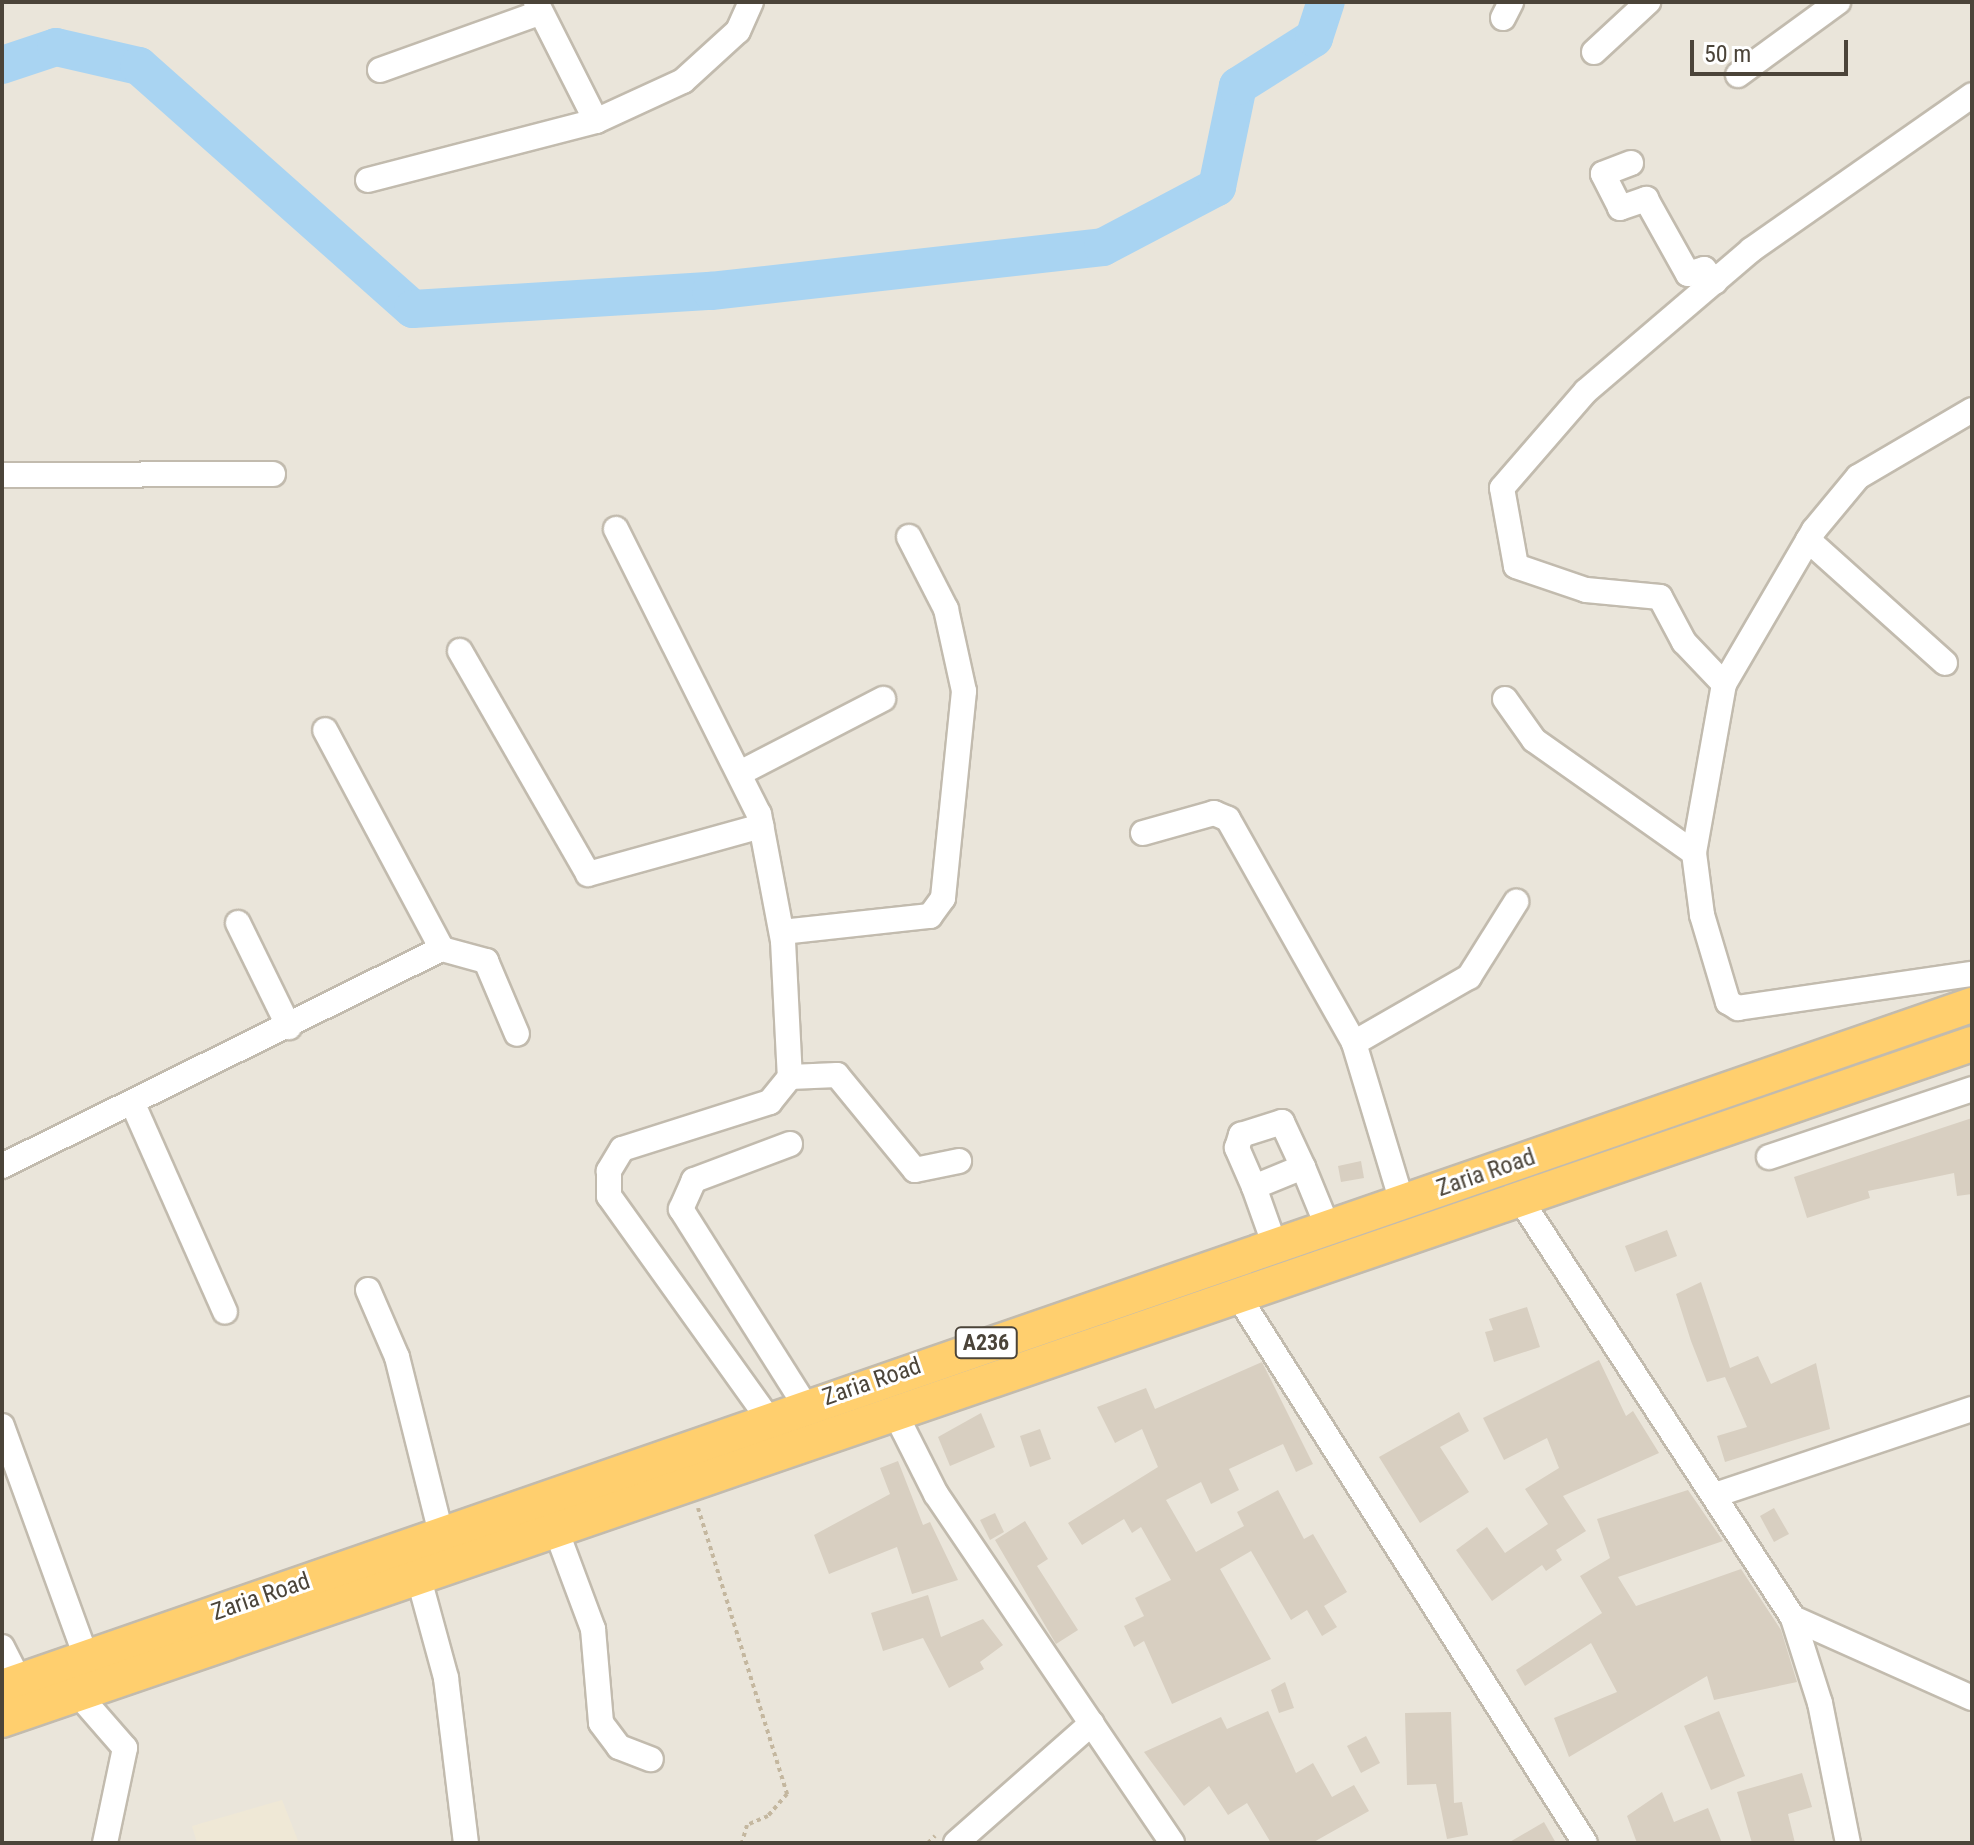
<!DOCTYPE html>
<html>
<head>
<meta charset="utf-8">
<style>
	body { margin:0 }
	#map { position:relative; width:1974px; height:1845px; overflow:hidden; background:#f6f3ec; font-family:"Roboto Condensed",sans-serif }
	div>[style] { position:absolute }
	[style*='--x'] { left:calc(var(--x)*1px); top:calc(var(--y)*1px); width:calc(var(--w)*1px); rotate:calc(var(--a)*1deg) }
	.residential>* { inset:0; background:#eae5da }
	.education>* { inset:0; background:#efe8d6 }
	.river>* { height:38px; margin:-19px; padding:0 19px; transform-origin:19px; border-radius:19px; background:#a9d4f2 }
	.building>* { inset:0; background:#d8cfc1 }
	.path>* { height:4px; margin-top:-2px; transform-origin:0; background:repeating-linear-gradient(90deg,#c4b79f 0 4px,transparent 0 8px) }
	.roads { filter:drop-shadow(2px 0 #c2bbae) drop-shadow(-2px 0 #c2bbae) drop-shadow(0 2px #c2bbae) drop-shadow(0 -2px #c2bbae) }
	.minor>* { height:24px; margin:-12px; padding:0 12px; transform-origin:12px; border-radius:12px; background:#fff }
	.highway>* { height:34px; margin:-17px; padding:0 17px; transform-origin:17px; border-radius:17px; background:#ffcf6e }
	span { translate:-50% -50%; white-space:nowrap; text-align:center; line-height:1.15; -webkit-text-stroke:6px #fff; paint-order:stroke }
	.shield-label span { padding:2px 6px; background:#fff; border:2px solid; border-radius:6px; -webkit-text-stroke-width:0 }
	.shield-label { font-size:22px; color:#4b4439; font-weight:700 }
	.street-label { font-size:24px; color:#4b4439 }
	.frame { position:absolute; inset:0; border:4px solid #4b4439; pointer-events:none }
	.scale { position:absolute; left:1690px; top:40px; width:158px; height:36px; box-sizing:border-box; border:4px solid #4b4439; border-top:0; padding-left:10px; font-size:24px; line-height:28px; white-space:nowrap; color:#4b4439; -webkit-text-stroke:6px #fff; paint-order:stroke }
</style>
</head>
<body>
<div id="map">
	<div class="residential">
		<div style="clip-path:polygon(2px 2px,1972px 2px,1972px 1843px,2px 1843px)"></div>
	</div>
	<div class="education">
		<div style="clip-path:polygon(282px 1800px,299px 1843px,197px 1843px,192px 1826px)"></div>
	</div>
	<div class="river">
		<div style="--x:2;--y:65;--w:57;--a:-18.4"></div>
		<div style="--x:56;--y:47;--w:85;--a:12.9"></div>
		<div style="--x:139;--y:66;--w:366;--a:41.6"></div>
		<div style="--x:413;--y:309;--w:299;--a:-3.5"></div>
		<div style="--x:711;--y:291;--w:394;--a:-6.4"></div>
		<div style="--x:1103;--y:247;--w:129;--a:-27.8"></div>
		<div style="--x:1217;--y:187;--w:103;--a:-78.3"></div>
		<div style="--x:1238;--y:86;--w:90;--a:-32.3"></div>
		<div style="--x:1314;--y:38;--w:38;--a:-72"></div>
	</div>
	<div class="building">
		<div style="clip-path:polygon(1972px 1118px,1972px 1194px,1957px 1196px,1954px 1173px,1868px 1191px,1870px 1198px,1807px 1218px,1794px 1177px)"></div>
		<div style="clip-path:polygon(1361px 1161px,1364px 1178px,1341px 1182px,1338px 1166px)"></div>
		<div style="clip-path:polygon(1667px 1230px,1677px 1256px,1635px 1272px,1625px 1246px)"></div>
		<div style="clip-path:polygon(1701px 1282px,1730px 1368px,1758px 1356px,1771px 1384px,1816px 1363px,1830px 1429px,1725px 1462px,1717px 1436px,1747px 1427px,1725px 1377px,1707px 1382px,1691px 1341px,1676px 1294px)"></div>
		<div style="clip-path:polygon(1527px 1307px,1540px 1347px,1494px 1362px,1485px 1332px,1493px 1330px,1489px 1319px)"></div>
		<div style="clip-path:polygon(1599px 1360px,1626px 1416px,1633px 1411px,1659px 1453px,1563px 1496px,1586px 1531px,1556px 1550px,1562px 1560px,1546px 1571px,1542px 1565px,1492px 1601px,1456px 1550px,1487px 1527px,1505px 1553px,1548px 1524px,1525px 1489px,1559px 1468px,1547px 1438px,1504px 1460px,1483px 1418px)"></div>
		<div style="clip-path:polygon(1262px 1362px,1313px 1464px,1296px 1472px,1283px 1444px,1229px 1469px,1239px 1490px,1211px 1504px,1201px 1482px,1166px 1500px,1196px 1552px,1244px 1526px,1237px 1512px,1278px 1490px,1304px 1539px,1313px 1534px,1347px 1592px,1324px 1606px,1337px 1627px,1322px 1636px,1307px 1610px,1291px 1620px,1251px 1551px,1220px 1569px,1271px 1659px,1172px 1704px,1144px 1641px,1134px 1647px,1124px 1626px,1144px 1616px,1135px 1598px,1171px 1580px,1141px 1527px,1132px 1533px,1124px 1519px,1082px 1545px,1068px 1523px,1158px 1467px,1142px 1429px,1115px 1443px,1097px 1407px,1146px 1388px,1155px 1409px)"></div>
		<div style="clip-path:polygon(1459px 1412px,1469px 1431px,1440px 1447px,1469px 1492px,1420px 1523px,1379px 1457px)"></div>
		<div style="clip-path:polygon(981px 1413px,995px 1447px,950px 1466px,938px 1437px)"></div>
		<div style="clip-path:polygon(1040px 1429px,1051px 1459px,1030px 1467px,1020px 1436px)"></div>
		<div style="clip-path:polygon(898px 1461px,923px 1525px,930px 1522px,958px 1580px,912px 1594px,897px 1547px,829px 1574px,814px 1535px,890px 1494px,880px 1468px)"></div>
		<div style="clip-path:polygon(1688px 1490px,1723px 1541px,1618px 1577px,1636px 1606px,1741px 1569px,1781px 1630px,1797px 1682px,1714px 1700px,1707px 1676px,1569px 1757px,1554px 1718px,1617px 1692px,1591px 1643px,1525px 1686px,1516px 1670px,1602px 1613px,1580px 1576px,1610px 1558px,1597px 1519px)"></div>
		<div style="clip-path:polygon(1774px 1508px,1789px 1534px,1774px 1542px,1760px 1516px)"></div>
		<div style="clip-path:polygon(995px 1513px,1004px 1532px,990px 1540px,980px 1520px)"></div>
		<div style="clip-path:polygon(1025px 1521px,1048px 1559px,1037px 1566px,1078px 1630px,1056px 1644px,995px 1540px)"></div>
		<div style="clip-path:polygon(928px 1595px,941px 1637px,983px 1619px,1003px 1645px,980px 1662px,984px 1669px,949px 1688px,923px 1638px,883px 1651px,871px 1613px)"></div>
		<div style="clip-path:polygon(1285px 1682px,1294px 1708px,1279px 1713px,1271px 1690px)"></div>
		<div style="clip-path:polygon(1268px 1711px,1296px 1773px,1313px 1763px,1332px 1797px,1354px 1785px,1369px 1811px,1312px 1843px,1271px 1843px,1247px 1803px,1228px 1815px,1209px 1786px,1184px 1806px,1144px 1752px,1221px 1717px,1227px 1729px)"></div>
		<div style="clip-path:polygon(1719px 1711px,1745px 1776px,1711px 1790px,1684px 1726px)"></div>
		<div style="clip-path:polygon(1451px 1712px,1454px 1803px,1462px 1802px,1468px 1835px,1447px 1839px,1436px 1784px,1407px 1785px,1405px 1713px)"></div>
		<div style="clip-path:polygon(1366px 1736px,1380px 1763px,1361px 1773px,1347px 1746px)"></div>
		<div style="clip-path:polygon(1802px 1773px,1812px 1807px,1788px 1814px,1795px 1843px,1752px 1843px,1737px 1792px)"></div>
		<div style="clip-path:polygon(1662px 1792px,1674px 1822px,1708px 1808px,1722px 1843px,1637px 1843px,1627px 1816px)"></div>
		<div style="clip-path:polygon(1544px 1822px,1556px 1843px,1508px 1843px)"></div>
	</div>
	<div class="path">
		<div style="--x:698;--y:1508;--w:300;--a:72.7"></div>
		<div style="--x:787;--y:1794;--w:29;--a:131"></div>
		<div style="--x:768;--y:1816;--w:23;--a:157"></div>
		<div style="--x:747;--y:1825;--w:19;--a:106"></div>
		<div style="--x:928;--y:1843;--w:10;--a:-45"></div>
	</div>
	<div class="roads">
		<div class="minor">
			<div style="--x:536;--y:2;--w:133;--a:63.2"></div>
			<div style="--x:1503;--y:18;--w:18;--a:-63"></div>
			<div style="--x:1594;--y:52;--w:74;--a:-42.8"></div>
			<div style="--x:380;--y:70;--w:169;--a:-19.7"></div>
			<div style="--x:1738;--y:75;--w:124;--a:-36.1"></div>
			<div style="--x:1631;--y:163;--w:30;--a:159"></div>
			<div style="--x:1603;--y:174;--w:38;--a:63"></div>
			<div style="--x:1620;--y:208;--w:28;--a:-19"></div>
			<div style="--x:1646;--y:199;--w:86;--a:60.8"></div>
			<div style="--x:1688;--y:274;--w:17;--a:-17"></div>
			<div style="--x:1704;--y:269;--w:17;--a:50"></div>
			<div style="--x:368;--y:180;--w:236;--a:-14.5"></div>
			<div style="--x:596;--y:121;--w:96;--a:-24.7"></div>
			<div style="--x:683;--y:81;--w:74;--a:-42.3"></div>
			<div style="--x:738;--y:31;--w:32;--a:-66"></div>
			<div style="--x:1972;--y:410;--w:132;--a:149.6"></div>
			<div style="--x:1858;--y:477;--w:69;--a:129.7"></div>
			<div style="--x:1814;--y:530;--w:178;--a:120.3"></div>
			<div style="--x:1724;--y:684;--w:172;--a:100.1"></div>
			<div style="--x:1694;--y:853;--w:63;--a:82.6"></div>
			<div style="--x:1702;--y:915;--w:91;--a:73.4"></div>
			<div style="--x:1728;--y:1002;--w:12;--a:31"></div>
			<div style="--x:1738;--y:1008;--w:236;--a:-8.3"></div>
			<div style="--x:2;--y:475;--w:271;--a:-0.2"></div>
			<div style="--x:616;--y:529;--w:319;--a:63.4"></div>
			<div style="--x:759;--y:814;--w:129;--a:79.3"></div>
			<div style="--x:783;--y:941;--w:136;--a:87.1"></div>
			<div style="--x:790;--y:1077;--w:32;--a:129"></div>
			<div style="--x:770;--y:1102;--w:155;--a:162.4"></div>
			<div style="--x:622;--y:1149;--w:26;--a:121"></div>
			<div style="--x:609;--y:1171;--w:25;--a:90"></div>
			<div style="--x:609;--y:1196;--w:272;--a:54.4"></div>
			<div style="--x:1808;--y:540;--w:184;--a:41.9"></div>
			<div style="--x:460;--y:651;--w:257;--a:60.1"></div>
			<div style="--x:588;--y:874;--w:180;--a:-15.5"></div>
			<div style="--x:1724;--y:684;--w:58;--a:-133.6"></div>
			<div style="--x:1684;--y:642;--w:51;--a:-118.1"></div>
			<div style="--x:1660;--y:597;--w:74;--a:-174.6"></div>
			<div style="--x:1586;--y:590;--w:74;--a:-161.1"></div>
			<div style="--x:1516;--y:566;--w:79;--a:-100.2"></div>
			<div style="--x:1502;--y:488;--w:128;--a:-49.1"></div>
			<div style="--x:1586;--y:391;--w:217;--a:-40.5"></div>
			<div style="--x:1751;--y:250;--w:270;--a:-35"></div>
			<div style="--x:1505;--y:699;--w:50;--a:54.7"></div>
			<div style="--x:1534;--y:740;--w:196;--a:35.2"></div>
			<div style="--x:742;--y:772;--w:159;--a:-27.4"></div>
			<div style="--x:1143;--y:833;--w:74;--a:-15.7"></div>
			<div style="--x:1214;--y:813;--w:15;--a:23"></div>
			<div style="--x:1228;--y:819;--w:257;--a:60.6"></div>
			<div style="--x:1354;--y:1043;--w:166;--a:73.2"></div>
			<div style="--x:238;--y:923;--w:116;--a:63.9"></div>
			<div style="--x:782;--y:932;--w:149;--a:-6.2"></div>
			<div style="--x:930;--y:916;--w:22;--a:-54"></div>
			<div style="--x:943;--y:898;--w:208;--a:-84.2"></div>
			<div style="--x:964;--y:691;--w:84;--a:-102.4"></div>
			<div style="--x:946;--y:609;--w:81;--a:-117.2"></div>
			<div style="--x:442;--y:949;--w:46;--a:15.3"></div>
			<div style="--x:486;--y:961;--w:79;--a:67"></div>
			<div style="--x:1354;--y:1043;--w:133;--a:-29.9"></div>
			<div style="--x:1469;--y:977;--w:89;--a:-57.9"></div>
			<div style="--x:790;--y:1077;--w:47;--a:-2.4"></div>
			<div style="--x:837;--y:1075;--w:123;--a:50.6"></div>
			<div style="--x:915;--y:1170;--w:45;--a:-11.6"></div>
			<div style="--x:133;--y:1104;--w:227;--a:66.1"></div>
			<div style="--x:790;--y:1144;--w:103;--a:159.4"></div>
			<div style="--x:694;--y:1180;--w:32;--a:114"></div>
			<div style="--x:681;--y:1209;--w:232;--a:57.7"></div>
			<div style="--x:1769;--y:1157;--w:214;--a:-18.5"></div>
			<div style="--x:2;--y:1166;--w:491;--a:-26.3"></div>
			<div style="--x:442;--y:949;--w:248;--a:-118.1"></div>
			<div style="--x:1254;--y:1187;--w:43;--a:-113.6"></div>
			<div style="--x:1237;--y:1148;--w:14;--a:-73"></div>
			<div style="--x:1241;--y:1135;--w:43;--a:-17.6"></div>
			<div style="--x:1282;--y:1122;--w:50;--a:65"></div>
			<div style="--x:1522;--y:1202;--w:496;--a:56.9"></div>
			<div style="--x:1793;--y:1618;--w:89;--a:72.4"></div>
			<div style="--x:1820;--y:1703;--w:143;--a:78.7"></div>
			<div style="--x:1275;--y:1246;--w:63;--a:-109.6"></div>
			<div style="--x:1254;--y:1187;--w:53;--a:-22.2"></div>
			<div style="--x:1303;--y:1167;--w:66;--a:67.7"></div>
			<div style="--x:368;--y:1290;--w:73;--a:66.6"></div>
			<div style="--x:397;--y:1357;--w:186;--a:76"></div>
			<div style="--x:1240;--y:1299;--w:644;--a:57.62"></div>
			<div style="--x:894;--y:1411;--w:93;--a:63.2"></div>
			<div style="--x:936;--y:1494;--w:421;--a:55.9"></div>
			<div style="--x:2;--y:1426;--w:246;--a:70"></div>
			<div style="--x:1715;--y:1495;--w:271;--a:-18.5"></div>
			<div style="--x:556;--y:1530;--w:106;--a:69.5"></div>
			<div style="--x:593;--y:1629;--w:94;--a:85.1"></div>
			<div style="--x:601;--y:1723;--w:30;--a:53"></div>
			<div style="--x:619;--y:1747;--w:34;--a:21"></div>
			<div style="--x:419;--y:1579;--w:103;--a:74.7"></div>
			<div style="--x:446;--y:1678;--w:166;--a:83.1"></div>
			<div style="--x:1793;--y:1618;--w:196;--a:24.1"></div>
			<div style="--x:2;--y:1647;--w:38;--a:63"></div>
			<div style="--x:77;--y:1693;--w:73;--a:48.9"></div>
			<div style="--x:125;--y:1748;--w:97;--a:101.9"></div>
			<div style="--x:956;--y:1843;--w:181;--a:-41.4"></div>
		</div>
		<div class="highway">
			<div style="--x:2;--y:1687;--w:2085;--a:-19.1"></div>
			<div style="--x:2;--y:1720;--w:2083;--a:-18.94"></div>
		</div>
	</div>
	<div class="shield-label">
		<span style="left:986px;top:1343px">A236</span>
	</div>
	<div class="street-label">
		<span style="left:1486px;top:1173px;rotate:-19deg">Zaria Road</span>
		<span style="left:872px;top:1382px;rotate:-19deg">Zaria Road</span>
		<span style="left:261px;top:1597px;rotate:-19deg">Zaria Road</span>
	</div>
	<div class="frame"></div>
	<div class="scale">50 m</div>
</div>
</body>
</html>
